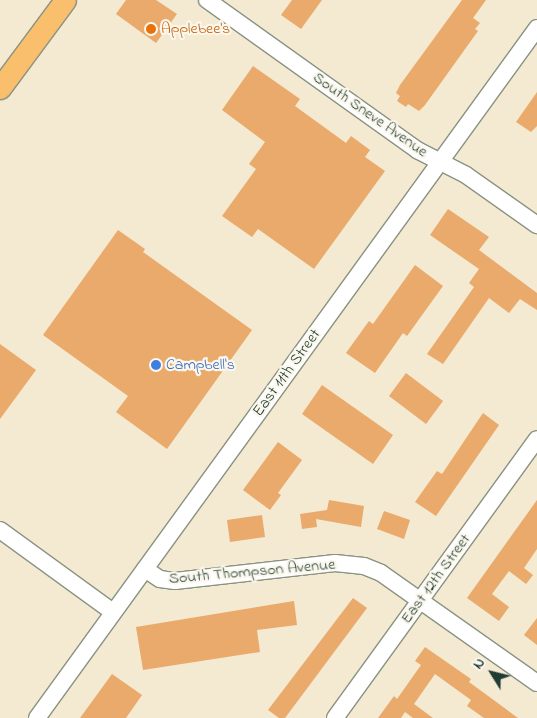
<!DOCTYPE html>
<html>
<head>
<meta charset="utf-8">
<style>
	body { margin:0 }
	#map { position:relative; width:537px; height:718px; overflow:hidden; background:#f4e9d1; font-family:"Indie Flower",sans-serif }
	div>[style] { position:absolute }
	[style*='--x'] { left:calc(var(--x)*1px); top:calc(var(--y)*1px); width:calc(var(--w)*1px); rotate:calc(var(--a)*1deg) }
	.building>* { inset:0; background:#e9aa6c }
	.roads { filter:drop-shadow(1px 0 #8a9382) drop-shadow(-1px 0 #8a9382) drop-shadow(0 1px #8a9382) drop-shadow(0 -1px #8a9382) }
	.minor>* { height:16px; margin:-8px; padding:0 8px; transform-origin:8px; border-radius:8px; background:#fff }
	.major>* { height:21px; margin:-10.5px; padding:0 10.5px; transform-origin:10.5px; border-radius:10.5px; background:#f9bf6d }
	.dots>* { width:14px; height:14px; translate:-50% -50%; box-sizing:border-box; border:2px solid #fbf7ec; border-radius:50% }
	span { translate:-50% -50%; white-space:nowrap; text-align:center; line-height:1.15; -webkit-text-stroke:4.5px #fbf7ec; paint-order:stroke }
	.food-label { font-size:16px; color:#c56008 }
	.left { translate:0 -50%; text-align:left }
	.street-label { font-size:16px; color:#1f3d34 }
	.shop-label { font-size:16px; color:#366cbe }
	.north { position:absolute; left:467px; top:648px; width:50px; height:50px; -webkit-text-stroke:4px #fbf7ec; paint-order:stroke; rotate:306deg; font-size:14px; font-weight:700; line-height:20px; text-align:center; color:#1f3d34 }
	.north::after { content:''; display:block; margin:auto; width:18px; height:22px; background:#1f3d34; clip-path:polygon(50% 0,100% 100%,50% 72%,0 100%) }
</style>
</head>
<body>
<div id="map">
	<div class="building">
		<div style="clip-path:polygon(126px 0,156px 0,177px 14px,156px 43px,116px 14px)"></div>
		<div style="clip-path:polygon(292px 0,322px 0,301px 29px,281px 15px)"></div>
		<div style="clip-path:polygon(462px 0,486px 0,473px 18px,480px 23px,475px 29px,478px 31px,425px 105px,419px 111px,408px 104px,406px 107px,397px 101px,400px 96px,396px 93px,400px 85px)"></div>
		<div style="clip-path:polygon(253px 66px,300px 99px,295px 106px,346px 143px,351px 136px,370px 150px,365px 157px,385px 171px,314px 269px,258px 229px,252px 237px,222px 216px,256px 169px,249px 164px,265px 142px,222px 110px)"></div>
		<div style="clip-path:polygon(537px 92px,537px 126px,531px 132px,516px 122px)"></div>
		<div style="clip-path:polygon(448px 209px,489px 237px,479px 250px,537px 293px,537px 310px,520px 299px,509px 313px,489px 298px,443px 364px,427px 354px,474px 287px,469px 283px,479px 269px,430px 235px)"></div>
		<div style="clip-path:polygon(118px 230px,145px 249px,143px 252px,252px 330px,167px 449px,116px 412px,128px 396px,43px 335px)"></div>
		<div style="clip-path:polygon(415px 265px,443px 286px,407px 336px,403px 333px,375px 373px,346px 353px,369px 321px,373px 324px)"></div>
		<div style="clip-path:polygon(0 344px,36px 370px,0 419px)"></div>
		<div style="clip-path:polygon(406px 373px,443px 401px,426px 424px,389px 396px)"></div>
		<div style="clip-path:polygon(322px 385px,393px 435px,373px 464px,302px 414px)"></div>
		<div style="clip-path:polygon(483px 413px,499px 425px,436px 516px,415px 502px,437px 471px,442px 474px)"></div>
		<div style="clip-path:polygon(278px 442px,302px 460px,278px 493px,281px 495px,270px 510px,243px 490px)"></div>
		<div style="clip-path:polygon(329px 500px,364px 506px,361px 527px,316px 519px,317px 527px,302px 529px,300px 514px,327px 510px)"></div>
		<div style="clip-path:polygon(537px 500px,537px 549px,524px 568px,533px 575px,526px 584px,509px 571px,492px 594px,509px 607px,499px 621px,467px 598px)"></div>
		<div style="clip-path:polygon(384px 511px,410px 520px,404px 539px,377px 529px)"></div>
		<div style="clip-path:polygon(262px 515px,265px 537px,230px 542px,227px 520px)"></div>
		<div style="clip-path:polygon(353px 598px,367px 608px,285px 718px,279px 718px,268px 710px)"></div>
		<div style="clip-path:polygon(294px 601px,297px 625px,257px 630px,260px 652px,143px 670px,136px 627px)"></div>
		<div style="clip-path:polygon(537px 618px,537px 645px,524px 635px)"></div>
		<div style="clip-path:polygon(425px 647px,471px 679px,469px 682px,518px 718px,484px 718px,467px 706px,471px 700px,435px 674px,414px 704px,433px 718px,413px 718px,405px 712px,401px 718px,378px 718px,394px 696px,397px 699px,421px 665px,415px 661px)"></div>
		<div style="clip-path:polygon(112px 674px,142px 695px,126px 718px,80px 718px)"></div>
	</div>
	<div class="roads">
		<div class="minor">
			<div style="--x:207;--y:0;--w:258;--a:35.5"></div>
			<div style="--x:417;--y:150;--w:55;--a:27"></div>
			<div style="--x:466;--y:175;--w:87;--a:35.2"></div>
			<div style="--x:0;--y:530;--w:140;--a:36"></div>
			<div style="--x:145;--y:569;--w:18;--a:34"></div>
			<div style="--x:160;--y:579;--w:15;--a:8"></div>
			<div style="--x:175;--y:581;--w:161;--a:-6.4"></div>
			<div style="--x:335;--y:563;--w:29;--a:6"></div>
			<div style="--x:364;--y:566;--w:18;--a:22"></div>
			<div style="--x:381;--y:573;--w:191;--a:35.2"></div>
			<div style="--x:37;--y:718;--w:852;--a:-54.07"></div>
			<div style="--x:335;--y:718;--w:344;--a:-54.1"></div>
		</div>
		<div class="major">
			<div style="--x:0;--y:88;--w:109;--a:-53.5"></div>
		</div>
	</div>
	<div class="dots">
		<div style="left:151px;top:29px;background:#e8710a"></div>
		<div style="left:156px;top:365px;background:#3f7fe0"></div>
	</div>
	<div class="food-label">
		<span class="left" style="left:161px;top:29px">Applebee's</span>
	</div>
	<div class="street-label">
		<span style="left:370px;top:115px;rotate:35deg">South Sneve Avenue</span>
		<span style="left:287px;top:373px;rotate:-54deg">East 11th Street</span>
		<span style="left:252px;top:572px;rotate:-5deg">South Thompson Avenue</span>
		<span style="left:436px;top:579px;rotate:-54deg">East 12th Street</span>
	</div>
	<div class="shop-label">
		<span class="left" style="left:166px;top:365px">Campbell's</span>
	</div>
	<div class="north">N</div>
</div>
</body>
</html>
